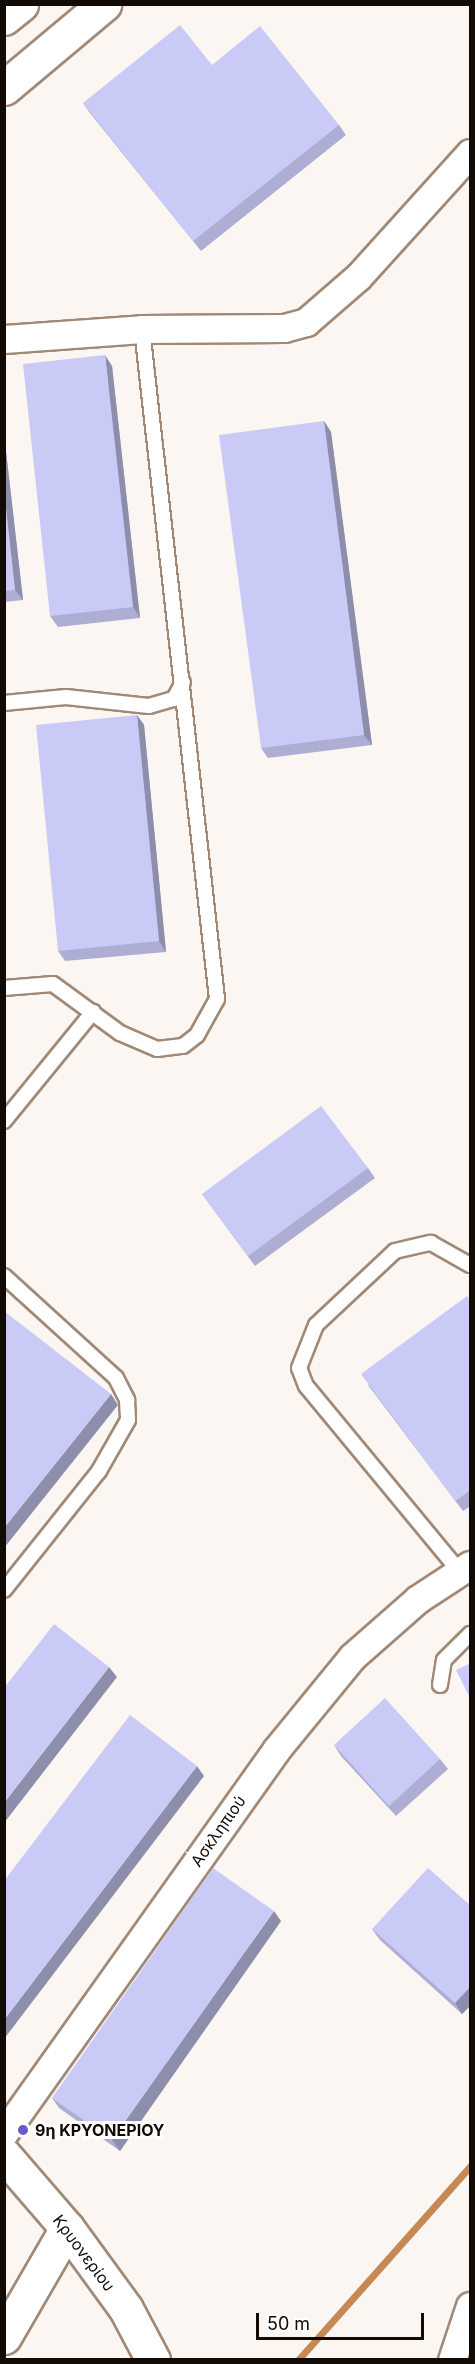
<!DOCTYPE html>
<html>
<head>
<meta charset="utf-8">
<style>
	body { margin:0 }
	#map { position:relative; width:475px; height:2364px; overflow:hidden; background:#fcf6f2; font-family:Inter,sans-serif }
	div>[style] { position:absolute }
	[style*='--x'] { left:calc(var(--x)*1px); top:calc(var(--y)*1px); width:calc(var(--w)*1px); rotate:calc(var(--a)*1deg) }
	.stream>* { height:7px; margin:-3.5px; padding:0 3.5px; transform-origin:3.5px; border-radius:3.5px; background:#c68955 }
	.roads { filter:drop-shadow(2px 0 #a08976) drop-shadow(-2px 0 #a08976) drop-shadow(0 2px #a08976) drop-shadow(0 -2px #a08976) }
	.service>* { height:14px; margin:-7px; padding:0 7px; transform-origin:7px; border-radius:7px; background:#fff }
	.minor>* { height:27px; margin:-13.5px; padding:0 13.5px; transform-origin:13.5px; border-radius:13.5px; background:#fff }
	.tertiary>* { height:33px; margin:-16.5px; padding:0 16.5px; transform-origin:16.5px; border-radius:16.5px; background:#fff }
	.secondary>* { height:33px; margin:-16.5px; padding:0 16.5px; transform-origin:16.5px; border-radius:16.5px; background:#fff }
	.motorway>* { height:33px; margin:-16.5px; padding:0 16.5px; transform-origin:16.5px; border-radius:16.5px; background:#fff }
	.wall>* { inset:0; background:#aeaed4 }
	.shaded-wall>* { inset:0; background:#8d8dac }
	.building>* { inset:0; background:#cacaf6 }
	.dots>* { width:16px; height:16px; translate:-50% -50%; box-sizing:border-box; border:3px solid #fff; border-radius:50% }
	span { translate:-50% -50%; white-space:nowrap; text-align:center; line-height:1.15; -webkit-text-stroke:6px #fff; paint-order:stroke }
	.street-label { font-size:16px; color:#120a04 }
	.poi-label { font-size:16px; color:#120a04; font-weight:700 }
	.left { translate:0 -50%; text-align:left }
	.frame { position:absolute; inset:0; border:6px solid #120a04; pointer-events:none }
	.scale { position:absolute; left:256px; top:2313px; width:168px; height:27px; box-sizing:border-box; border:3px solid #120a04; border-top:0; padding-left:8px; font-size:18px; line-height:21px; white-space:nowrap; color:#120a04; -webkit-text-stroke:4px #fff; paint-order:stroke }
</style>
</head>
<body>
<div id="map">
	<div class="stream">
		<div style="--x:298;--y:2360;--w:259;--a:-48.4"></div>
	</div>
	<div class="roads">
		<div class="service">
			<div style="--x:4;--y:703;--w:62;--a:-5.5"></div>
			<div style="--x:66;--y:697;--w:83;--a:6.2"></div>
			<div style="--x:149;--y:706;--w:26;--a:-16"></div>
			<div style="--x:174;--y:699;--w:19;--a:-62"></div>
			<div style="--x:4;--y:988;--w:49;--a:-4.7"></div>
			<div style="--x:53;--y:984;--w:83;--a:36.2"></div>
			<div style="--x:120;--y:1033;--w:40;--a:23.4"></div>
			<div style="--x:157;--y:1049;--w:26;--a:-7"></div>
			<div style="--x:183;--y:1046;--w:18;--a:-38"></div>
			<div style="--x:197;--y:1035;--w:41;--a:-60.9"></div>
			<div style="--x:217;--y:999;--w:674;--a:-96.39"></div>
			<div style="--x:4;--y:1121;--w:141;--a:-50.8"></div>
			<div style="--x:4;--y:1276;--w:151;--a:42.3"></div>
			<div style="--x:116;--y:1378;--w:25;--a:63"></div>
			<div style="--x:127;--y:1400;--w:20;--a:87"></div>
			<div style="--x:128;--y:1420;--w:59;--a:119.6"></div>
			<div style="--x:99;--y:1471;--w:152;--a:128.6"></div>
			<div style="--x:460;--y:1572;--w:241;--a:-129.6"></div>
			<div style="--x:306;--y:1386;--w:19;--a:-111"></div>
			<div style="--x:299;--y:1368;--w:46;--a:-68.4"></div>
			<div style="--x:316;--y:1325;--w:108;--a:-43.1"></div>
			<div style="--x:395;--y:1251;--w:37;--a:-13"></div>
			<div style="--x:431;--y:1243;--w:45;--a:29.4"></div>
			<div style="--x:440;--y:1685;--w:25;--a:-81"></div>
			<div style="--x:444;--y:1660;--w:37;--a:-45"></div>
		</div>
		<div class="minor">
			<div style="--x:4;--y:339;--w:138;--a:-4.1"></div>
			<div style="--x:142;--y:329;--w:142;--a:-0.4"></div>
			<div style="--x:284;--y:328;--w:23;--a:-15"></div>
			<div style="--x:306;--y:322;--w:69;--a:-40.9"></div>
			<div style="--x:358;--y:277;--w:167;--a:-47.9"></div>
			<div style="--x:4;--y:2133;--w:470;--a:-54.6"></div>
			<div style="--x:276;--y:1750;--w:120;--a:-50.7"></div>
			<div style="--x:352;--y:1657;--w:88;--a:-41.3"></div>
			<div style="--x:418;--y:1599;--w:62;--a:-33.2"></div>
			<div style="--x:452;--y:2360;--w:57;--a:-71.6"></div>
		</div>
		<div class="tertiary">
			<div style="--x:4;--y:2337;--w:126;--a:-60"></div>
		</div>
		<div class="secondary">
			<div style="--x:4;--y:88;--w:131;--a:-40"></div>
			<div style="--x:4;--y:2155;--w:96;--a:49.2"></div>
			<div style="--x:67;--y:2228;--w:100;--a:53.9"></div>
			<div style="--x:126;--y:2309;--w:58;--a:62.1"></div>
		</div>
		<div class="motorway">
			<div style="--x:4;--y:18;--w:22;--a:-39"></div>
		</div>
	</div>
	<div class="wall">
		<div style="clip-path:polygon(212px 65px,339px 125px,346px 135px,201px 251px,90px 113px,83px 103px)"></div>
		<div style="clip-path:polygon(112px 366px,140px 618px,58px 627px,50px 616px)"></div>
		<div style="clip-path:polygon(324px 421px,331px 432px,372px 745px,268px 758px,261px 748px)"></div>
		<div style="clip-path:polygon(4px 434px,23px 600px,4px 602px)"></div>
		<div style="clip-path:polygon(137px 715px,144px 725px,166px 952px,65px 961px,58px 951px)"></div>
		<div style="clip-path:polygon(368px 1168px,375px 1178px,255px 1266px,202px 1194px)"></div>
		<div style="clip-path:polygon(471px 1301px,471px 1506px,463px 1511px,368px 1385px)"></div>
		<div style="clip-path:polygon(334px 1745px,440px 1759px,448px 1769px,396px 1816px,341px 1756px)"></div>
		<div style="clip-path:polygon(471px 1906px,471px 2005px,462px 2014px,380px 1940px,372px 1929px)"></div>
		<div style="clip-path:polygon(281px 1921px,120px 2151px,59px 2108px,52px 2098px)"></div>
	</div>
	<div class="shaded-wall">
		<div style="clip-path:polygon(105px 355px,112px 366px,140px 618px,133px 607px)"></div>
		<div style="clip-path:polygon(324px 421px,331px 432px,372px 745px,364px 735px)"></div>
		<div style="clip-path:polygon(4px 434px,23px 600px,15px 590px,4px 490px)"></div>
		<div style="clip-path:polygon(137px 715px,144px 725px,166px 952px,159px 941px)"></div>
		<div style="clip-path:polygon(111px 1394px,118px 1405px,4px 1548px,4px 1528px)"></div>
		<div style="clip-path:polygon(109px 1667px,117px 1677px,4px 1823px,4px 1803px)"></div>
		<div style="clip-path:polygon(197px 1766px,204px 1776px,4px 2039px,4px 2020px)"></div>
		<div style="clip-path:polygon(274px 1911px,281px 1921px,120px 2151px,112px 2140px)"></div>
		<div style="clip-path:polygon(471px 1986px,471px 2005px,462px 2014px,455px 2003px)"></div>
	</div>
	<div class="building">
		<div style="clip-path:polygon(180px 25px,212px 65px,260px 26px,339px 125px,193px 241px,83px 103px)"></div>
		<div style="clip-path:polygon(105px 355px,133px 607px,50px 616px,23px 364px)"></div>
		<div style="clip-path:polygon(324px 421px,364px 735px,261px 748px,219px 435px)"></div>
		<div style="clip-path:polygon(4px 490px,15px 590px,4px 591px)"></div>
		<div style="clip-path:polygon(137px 715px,159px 941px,58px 951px,36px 725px)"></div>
		<div style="clip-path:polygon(321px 1106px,368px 1168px,248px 1256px,202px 1194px)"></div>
		<div style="clip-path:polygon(467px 1296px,471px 1301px,471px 1490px,455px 1501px,361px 1374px)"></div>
		<div style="clip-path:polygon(4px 1311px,111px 1394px,4px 1528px)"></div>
		<div style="clip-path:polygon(54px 1624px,109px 1667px,4px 1803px,4px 1688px)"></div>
		<div style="clip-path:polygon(471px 1663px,471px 1700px,456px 1670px)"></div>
		<div style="clip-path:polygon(385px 1698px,440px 1759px,389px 1806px,334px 1745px)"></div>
		<div style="clip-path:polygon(130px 1715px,197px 1766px,4px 2020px,4px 1881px)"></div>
		<div style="clip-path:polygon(213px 1868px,274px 1911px,112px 2140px,52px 2098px)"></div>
		<div style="clip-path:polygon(428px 1868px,471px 1906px,471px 1986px,455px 2003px,372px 1929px)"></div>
	</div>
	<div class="dots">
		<div style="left:23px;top:2130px;background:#6958d2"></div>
	</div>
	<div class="street-label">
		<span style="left:218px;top:1831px;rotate:-55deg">Ασκληπιού</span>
		<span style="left:84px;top:2253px;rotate:53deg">Κρυονερίου</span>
	</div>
	<div class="poi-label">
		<span class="left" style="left:35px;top:2130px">9η ΚΡΥΟΝΕΡΙΟΥ</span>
	</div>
	<div class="frame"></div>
	<div class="scale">50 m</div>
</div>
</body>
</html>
